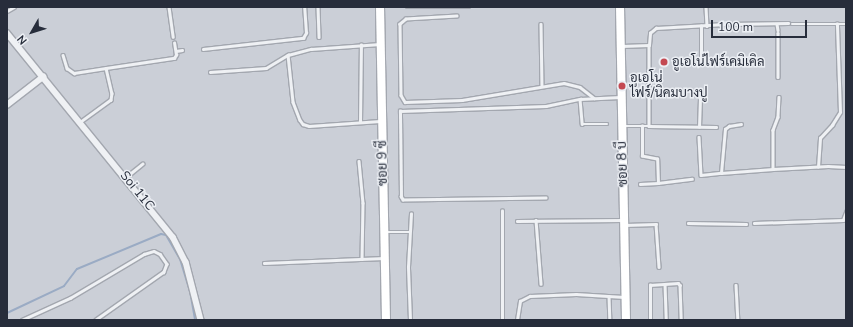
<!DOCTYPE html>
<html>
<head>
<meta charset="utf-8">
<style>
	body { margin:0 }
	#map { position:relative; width:853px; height:327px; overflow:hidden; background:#dde0e6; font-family:"Nunito Sans",Sarabun,sans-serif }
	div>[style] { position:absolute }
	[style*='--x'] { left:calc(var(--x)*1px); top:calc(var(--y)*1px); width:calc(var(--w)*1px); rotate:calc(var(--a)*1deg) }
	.built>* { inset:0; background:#cbcfd7 }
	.stream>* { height:2px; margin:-1px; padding:0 1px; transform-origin:1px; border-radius:1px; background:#9aabc4 }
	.roads { filter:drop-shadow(1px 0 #a3a7af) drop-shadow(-1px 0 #a3a7af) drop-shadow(0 1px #a3a7af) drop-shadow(0 -1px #a3a7af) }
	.lane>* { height:2.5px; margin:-1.25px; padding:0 1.25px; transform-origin:1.25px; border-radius:1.25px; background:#eff1f4 }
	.street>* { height:5.5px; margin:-2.75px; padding:0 2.75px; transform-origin:2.75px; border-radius:2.75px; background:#eff1f4 }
	.secondary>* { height:8px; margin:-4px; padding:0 4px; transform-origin:4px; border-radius:4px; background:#fff }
	.dots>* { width:11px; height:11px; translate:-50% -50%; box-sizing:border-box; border:2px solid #eceff4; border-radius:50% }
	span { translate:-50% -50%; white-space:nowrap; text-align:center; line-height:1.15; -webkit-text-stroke:3px #eceff4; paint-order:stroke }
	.poi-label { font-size:13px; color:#272d3b }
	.left { translate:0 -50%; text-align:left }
	.street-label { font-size:13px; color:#272d3b }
	.frame { position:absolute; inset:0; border:8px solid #272d3b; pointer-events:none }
	.north { position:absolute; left:12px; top:12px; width:40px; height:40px; -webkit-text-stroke:3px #eceff4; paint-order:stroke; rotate:231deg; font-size:11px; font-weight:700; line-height:16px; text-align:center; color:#272d3b }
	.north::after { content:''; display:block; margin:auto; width:14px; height:18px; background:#272d3b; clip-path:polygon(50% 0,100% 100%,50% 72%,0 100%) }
	.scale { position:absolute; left:711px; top:20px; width:96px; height:18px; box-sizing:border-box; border:2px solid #272d3b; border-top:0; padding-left:5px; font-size:12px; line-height:14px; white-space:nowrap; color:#272d3b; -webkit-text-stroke:3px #eceff4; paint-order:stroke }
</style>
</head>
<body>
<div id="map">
	<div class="built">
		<div style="clip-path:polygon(7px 7px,846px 7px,846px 320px,7px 320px)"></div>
	</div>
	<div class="stream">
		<div style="--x:7;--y:313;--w:63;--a:-25.3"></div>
		<div style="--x:64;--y:286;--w:21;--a:-53"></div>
		<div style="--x:77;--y:269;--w:91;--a:-22.6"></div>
		<div style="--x:161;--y:234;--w:5;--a:11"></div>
		<div style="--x:166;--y:235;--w:28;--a:60"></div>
		<div style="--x:180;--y:259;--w:34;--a:73"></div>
		<div style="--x:190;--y:291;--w:29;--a:80"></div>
	</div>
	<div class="roads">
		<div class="lane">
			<div style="--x:169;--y:7;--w:30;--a:82"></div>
			<div style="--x:318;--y:7;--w:30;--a:88"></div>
			<div style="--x:407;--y:7;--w:62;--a:0"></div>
			<div style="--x:706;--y:7;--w:19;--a:87"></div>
			<div style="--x:7;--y:11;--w:8;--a:-30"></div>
			<div style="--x:457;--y:16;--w:51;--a:176.6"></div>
			<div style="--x:406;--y:19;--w:8;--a:140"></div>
			<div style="--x:400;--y:24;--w:71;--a:89.2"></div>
			<div style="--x:401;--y:95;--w:8;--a:60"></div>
			<div style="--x:405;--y:102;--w:57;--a:-2"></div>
			<div style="--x:462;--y:100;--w:103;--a:-9.5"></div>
			<div style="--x:564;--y:83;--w:16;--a:14"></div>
			<div style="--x:580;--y:87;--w:18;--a:38"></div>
			<div style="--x:541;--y:24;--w:61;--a:89.1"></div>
			<div style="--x:730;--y:24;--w:58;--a:-1"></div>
			<div style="--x:777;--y:24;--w:6;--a:81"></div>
			<div style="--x:792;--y:24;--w:54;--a:0"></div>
			<div style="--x:778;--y:33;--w:44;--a:90"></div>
			<div style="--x:649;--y:45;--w:12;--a:-85"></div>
			<div style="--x:650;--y:33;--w:8;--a:-40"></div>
			<div style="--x:656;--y:28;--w:69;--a:-3.3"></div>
			<div style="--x:622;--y:46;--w:27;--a:-2"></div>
			<div style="--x:649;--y:45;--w:81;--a:90"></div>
			<div style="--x:649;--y:126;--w:67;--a:0.9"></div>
			<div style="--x:203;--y:49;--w:101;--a:-6.3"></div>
			<div style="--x:303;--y:38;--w:6;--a:-59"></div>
			<div style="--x:306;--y:33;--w:26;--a:-94"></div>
			<div style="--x:176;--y:51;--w:6;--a:-9"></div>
			<div style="--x:63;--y:55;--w:14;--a:73"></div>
			<div style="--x:67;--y:68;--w:9;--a:36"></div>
			<div style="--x:74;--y:73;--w:32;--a:-9"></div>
			<div style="--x:106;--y:68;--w:26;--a:77"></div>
			<div style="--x:112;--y:93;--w:7;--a:98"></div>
			<div style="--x:111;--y:100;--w:37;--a:144"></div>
			<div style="--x:288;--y:55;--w:47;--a:83.9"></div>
			<div style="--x:293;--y:102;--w:19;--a:69"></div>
			<div style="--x:300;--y:120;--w:5;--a:53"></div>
			<div style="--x:303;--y:124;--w:6;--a:18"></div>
			<div style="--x:309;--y:126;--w:71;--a:-4"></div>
			<div style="--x:701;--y:62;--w:36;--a:-90"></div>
			<div style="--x:106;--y:68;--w:69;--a:-8.4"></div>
			<div style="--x:174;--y:58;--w:4;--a:-56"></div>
			<div style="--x:176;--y:55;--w:12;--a:-99"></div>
			<div style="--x:210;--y:72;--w:56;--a:-4.1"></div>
			<div style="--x:266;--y:68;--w:26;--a:-31"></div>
			<div style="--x:288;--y:55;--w:24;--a:-15"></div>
			<div style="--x:311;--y:49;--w:69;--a:-4.1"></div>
			<div style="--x:779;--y:97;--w:20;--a:93"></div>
			<div style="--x:778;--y:117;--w:14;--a:111"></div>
			<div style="--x:773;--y:130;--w:39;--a:90"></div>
			<div style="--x:773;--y:169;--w:55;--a:-3.1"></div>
			<div style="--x:828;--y:166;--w:18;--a:3"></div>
			<div style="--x:580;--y:99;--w:25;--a:85"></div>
			<div style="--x:582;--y:124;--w:25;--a:0"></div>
			<div style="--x:360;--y:122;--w:77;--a:-89.3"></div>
			<div style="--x:624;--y:126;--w:25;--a:0"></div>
			<div style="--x:699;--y:127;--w:33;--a:-88"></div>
			<div style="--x:699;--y:137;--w:38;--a:87"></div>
			<div style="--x:701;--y:175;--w:20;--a:-6"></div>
			<div style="--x:721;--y:173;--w:44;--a:-84.8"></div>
			<div style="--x:725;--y:129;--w:5;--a:-37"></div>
			<div style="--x:729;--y:126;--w:12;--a:-9"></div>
			<div style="--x:359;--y:161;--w:42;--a:84.6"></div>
			<div style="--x:363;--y:203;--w:56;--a:91"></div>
			<div style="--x:818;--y:167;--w:29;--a:-86"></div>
			<div style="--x:820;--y:138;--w:18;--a:-47"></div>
			<div style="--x:832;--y:125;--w:15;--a:-58"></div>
			<div style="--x:840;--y:112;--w:88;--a:-92"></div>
			<div style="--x:721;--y:173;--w:52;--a:-4.4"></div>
			<div style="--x:126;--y:177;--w:21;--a:-39"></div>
			<div style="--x:658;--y:183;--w:34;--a:-7"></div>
			<div style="--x:640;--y:184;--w:18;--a:-3"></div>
			<div style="--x:658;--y:183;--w:24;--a:-92"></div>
			<div style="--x:657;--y:159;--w:15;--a:-169"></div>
			<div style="--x:642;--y:156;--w:30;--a:-90"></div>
			<div style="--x:546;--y:198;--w:143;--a:179.2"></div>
			<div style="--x:403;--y:200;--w:4;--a:-124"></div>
			<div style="--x:401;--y:197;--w:86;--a:-90.7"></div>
			<div style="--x:400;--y:111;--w:146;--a:-2"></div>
			<div style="--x:546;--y:106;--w:35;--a:-12"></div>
			<div style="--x:580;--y:99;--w:40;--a:-2.9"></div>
			<div style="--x:536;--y:220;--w:64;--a:85.5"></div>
			<div style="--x:517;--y:221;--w:105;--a:-0.5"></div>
			<div style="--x:688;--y:223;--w:58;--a:1"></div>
			<div style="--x:754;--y:223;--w:89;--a:-1.9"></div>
			<div style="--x:843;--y:220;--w:9;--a:-69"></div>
			<div style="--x:625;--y:225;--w:31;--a:-2"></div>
			<div style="--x:656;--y:224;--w:43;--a:86"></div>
			<div style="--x:386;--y:232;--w:24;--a:0"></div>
			<div style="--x:264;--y:263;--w:120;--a:-2.4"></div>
			<div style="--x:665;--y:284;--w:36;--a:88"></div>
			<div style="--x:736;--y:285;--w:35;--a:87"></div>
			<div style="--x:609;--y:296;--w:24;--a:88"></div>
			<div style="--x:22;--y:320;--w:53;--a:-24.6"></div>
			<div style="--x:70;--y:298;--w:86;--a:-30.7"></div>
			<div style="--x:144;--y:254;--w:10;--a:-17"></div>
			<div style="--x:154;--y:251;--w:7;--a:27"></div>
			<div style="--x:160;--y:254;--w:12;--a:55"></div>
			<div style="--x:167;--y:264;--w:9;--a:111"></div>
			<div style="--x:164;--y:272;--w:83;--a:144.8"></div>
			<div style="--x:410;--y:320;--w:53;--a:-92.2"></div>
			<div style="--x:408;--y:267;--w:53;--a:-86.8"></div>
			<div style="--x:502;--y:320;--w:109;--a:-90"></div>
			<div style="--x:517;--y:320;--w:19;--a:-81"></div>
			<div style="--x:520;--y:301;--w:11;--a:-27"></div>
			<div style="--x:530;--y:296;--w:46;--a:-2.5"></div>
			<div style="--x:576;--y:294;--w:48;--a:3.6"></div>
			<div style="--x:650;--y:320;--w:35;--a:-90"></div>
			<div style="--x:650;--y:285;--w:28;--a:-4"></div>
			<div style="--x:678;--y:283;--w:3;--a:45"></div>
			<div style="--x:680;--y:285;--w:35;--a:88"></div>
		</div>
		<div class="street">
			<div style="--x:7;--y:33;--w:263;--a:50.9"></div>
			<div style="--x:173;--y:237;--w:28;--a:63"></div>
			<div style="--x:186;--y:262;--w:60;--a:75.5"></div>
			<div style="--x:7;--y:105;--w:46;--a:-37.9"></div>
		</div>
		<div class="secondary">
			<div style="--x:380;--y:7;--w:313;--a:88.9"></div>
			<div style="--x:620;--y:7;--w:313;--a:88.9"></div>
		</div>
	</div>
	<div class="dots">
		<div style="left:664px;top:62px;background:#c44952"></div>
		<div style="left:622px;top:86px;background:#c44952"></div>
	</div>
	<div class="poi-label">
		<span class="left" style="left:672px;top:62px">อูเอโน่ไฟร์เคมิเคิล</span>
		<span class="left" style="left:630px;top:86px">อูเอโน่<br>ไฟร์/นิคมบางปู</span>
	</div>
	<div class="street-label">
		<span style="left:383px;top:163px;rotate:-91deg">ซอย 9 ซี</span>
		<span style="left:623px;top:164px;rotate:-92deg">ซอย 8 บี</span>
		<span style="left:137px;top:191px;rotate:51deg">Soi 11C</span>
	</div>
	<div class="frame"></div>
	<div class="north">N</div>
	<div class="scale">100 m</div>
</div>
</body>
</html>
